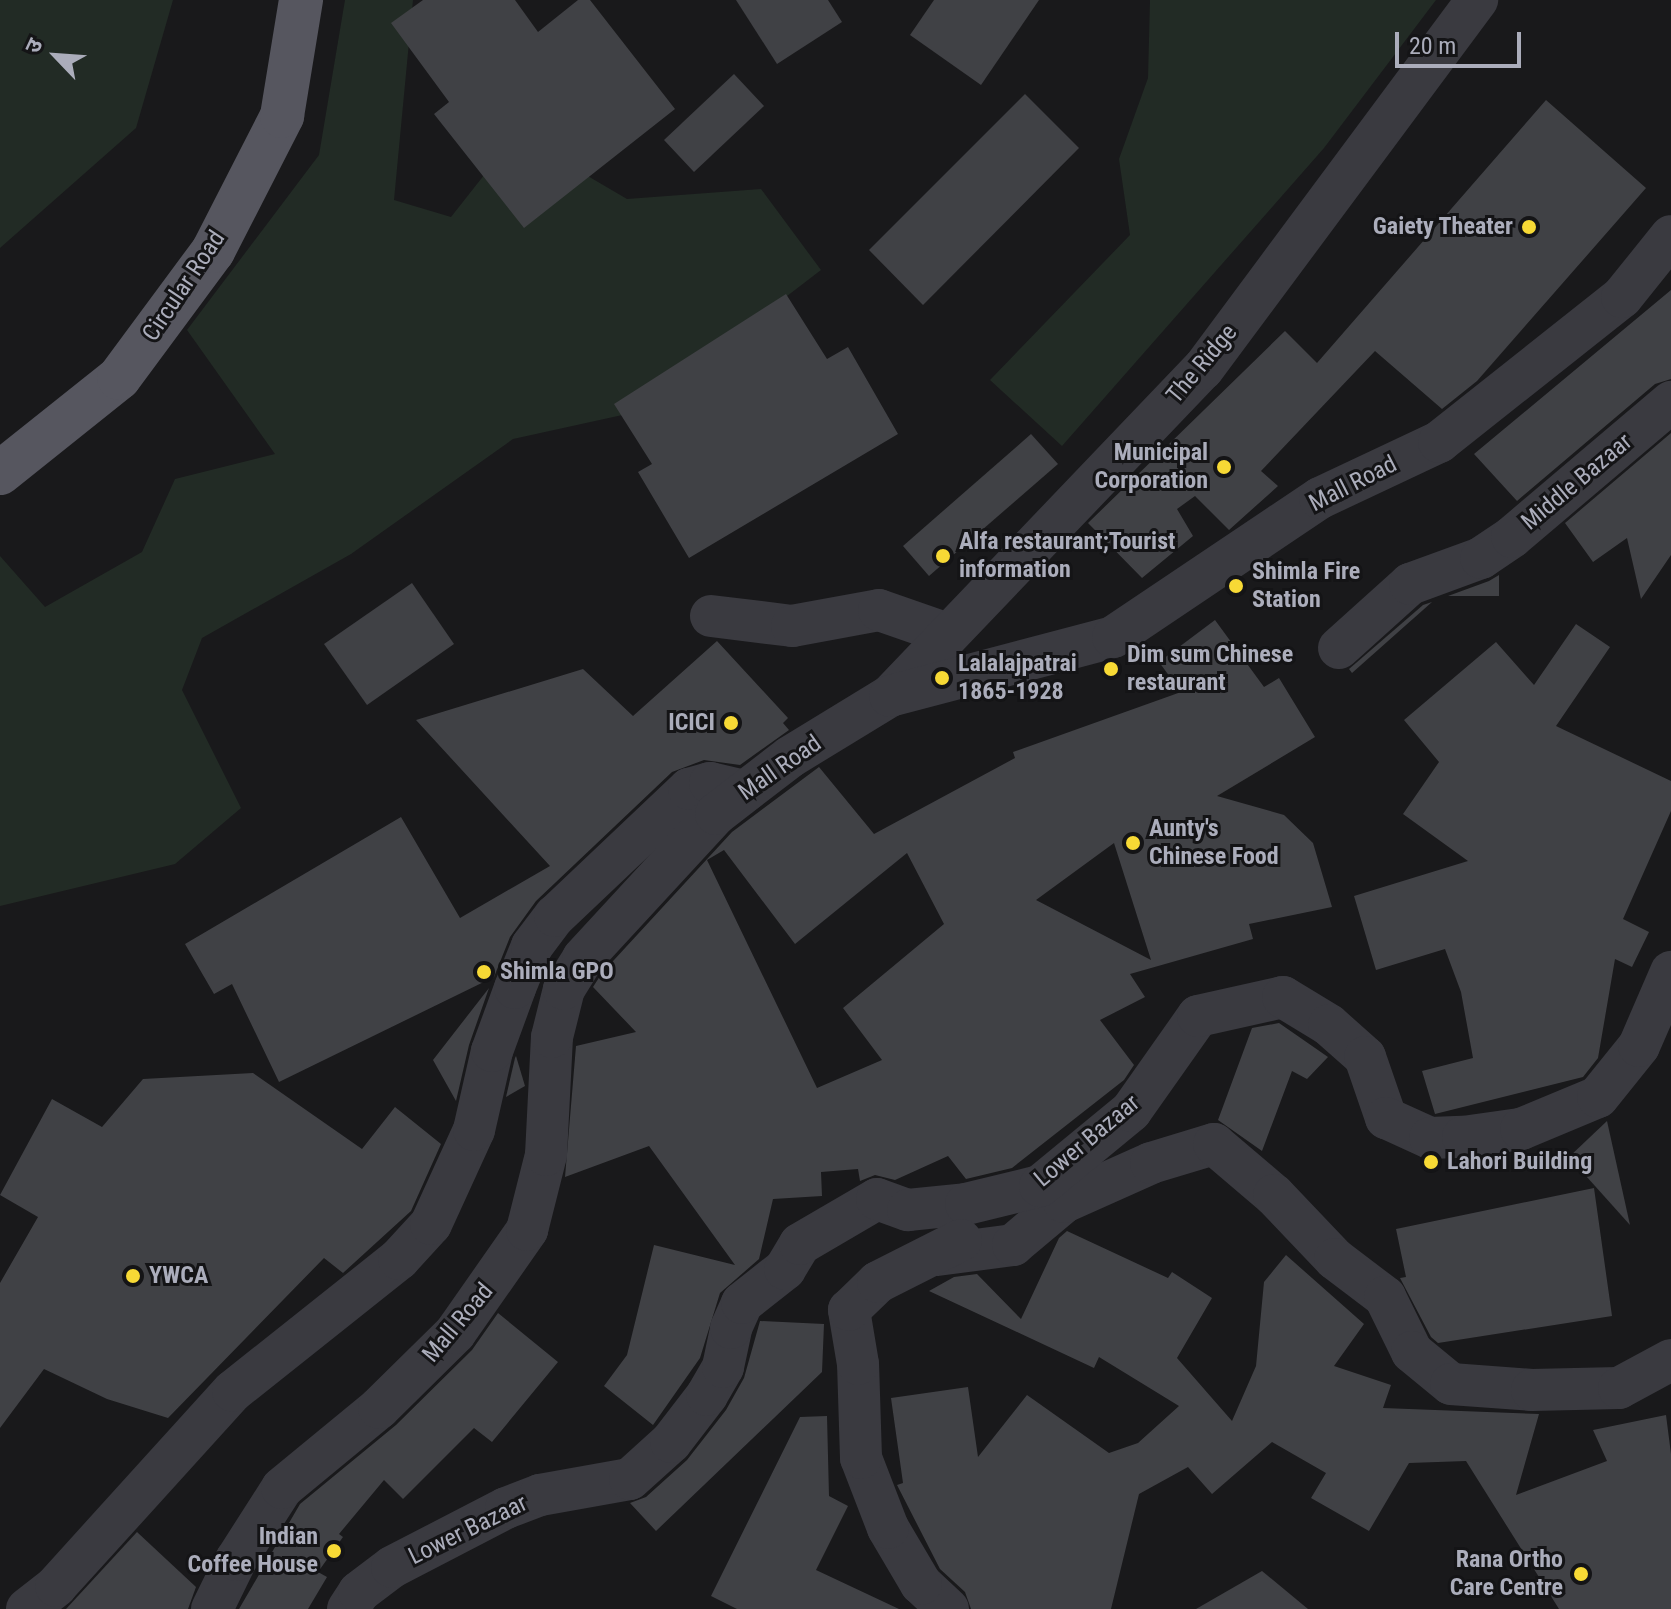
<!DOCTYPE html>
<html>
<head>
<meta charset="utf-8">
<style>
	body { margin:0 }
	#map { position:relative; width:1671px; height:1609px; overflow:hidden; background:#19191b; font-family:"Roboto Condensed","Noto Sans Devanagari",sans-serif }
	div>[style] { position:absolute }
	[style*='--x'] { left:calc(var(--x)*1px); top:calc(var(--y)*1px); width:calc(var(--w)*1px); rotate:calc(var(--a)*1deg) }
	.green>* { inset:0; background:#222b25 }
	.building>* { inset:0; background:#404145 }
	.minor>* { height:42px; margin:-21px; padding:0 21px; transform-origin:21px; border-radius:21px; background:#3a3a40 }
	.major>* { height:44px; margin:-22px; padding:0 22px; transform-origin:22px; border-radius:22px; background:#56565f }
	.dots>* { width:22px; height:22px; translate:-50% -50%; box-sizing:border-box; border:4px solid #141416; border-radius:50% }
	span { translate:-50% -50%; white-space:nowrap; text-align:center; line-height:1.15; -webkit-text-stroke:6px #141416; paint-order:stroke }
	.poi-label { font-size:24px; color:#abadbb; font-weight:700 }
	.right { translate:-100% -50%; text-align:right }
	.left { translate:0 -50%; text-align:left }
	.street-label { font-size:24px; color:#abadbb }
	.north { position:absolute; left:16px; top:16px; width:80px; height:80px; -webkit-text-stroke:6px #141416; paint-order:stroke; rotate:295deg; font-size:22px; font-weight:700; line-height:32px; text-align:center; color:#abadbb }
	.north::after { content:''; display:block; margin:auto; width:28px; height:36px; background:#abadbb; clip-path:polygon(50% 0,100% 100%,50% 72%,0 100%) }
	.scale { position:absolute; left:1395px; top:32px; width:126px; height:36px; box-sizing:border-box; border:4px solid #abadbb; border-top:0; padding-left:10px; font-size:24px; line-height:28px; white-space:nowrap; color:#abadbb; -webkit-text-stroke:6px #141416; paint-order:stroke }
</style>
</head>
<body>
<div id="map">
	<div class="green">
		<div style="clip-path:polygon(0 0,173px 0,136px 128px,0 248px)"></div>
		<div style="clip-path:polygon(345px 0,413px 0,394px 200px,451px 217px,492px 165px,569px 165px,627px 199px,761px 189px,821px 270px,636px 412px,513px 439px,351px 554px,202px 638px,182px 690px,241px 808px,175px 864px,0 906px,0 556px,45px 607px,142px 552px,175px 479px,275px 454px,187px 330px,319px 155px)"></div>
		<div style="clip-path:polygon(1150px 0,1436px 0,1324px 148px,1062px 446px,990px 380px,1130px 235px,1119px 159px,1148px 78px)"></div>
	</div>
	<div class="building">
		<div style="clip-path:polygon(423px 0,515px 0,538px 32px,578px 0,590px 0,675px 109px,524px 228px,434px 114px,449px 102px,391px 23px)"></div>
		<div style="clip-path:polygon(736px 0,828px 0,842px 22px,777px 64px)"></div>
		<div style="clip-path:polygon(934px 0,1039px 0,981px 85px,910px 35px)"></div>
		<div style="clip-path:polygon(734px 74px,764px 106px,694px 172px,664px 140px)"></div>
		<div style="clip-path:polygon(1025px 94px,1079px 148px,923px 305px,869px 250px)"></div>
		<div style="clip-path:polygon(1546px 100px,1646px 188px,1477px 381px,1442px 409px,1375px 351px,1261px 471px,1278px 486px,1229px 530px,1195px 496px,1177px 509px,1193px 536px,1142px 578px,1088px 523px,1285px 331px,1317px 363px)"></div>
		<div style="clip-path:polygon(1671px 290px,1671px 379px,1655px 384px,1517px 501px,1474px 454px)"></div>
		<div style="clip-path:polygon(786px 294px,827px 359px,848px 347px,898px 434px,689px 558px,638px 472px,652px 464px,614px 404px)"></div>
		<div style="clip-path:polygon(1671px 433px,1671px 555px,1641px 599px,1627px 538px,1593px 562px,1565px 523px)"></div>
		<div style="clip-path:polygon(1031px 434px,1058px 464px,929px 576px,903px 546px)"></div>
		<div style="clip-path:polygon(1499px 575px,1499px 596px,1448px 596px,1489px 581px)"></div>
		<div style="clip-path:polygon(412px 583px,454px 644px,367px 705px,324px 644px)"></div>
		<div style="clip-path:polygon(1432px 602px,1352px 673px,1349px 669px,1423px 605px)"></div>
		<div style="clip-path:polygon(evenodd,1215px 620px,1264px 687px,1279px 678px,1315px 737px,1217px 796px,1284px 815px,1313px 843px,1332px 907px,1249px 924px,1253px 939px,1130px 974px,1145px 997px,1100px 1020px,1134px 1065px,1124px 1080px,1012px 1168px,966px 1179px,948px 1156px,895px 1180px,875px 1175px,860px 1181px,858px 1169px,821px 1172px,822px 1196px,773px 1199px,759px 1259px,720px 1293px,700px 1358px,653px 1425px,604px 1386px,627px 1355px,654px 1245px,735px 1265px,649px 1146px,565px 1177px,576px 1046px,636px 1032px,593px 987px,602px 973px,732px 832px,819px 767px,874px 834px,1015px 758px,1013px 752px,1181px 692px,1159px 662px,1215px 620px,1114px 843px,1151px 960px,1036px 900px,1114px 843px,1215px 620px,724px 850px,795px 944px,907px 853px,944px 924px,843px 1008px,882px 1060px,817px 1088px,707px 860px,724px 850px)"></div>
		<div style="clip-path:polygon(1576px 624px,1610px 647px,1556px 726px,1671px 781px,1671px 811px,1623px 919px,1649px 932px,1632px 967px,1615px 959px,1598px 1058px,1583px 1077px,1435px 1114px,1422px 1071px,1473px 1058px,1461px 992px,1445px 949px,1376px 970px,1354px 896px,1468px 861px,1403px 814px,1439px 762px,1404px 720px,1496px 642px,1534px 685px)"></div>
		<div style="clip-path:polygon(717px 641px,788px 718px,783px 723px,789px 730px,740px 765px,704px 760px,672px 772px,536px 901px,510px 937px,494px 977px,279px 1082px,232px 984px,214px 994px,185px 944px,401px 817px,460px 918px,550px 866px,416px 720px,583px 669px,633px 716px)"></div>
		<div style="clip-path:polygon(489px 988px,469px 1045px,456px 1101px,433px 1060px)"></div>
		<div style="clip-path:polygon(1279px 1023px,1328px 1057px,1307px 1079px,1292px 1071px,1262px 1151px,1218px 1120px,1252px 1028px)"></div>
		<div style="clip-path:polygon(516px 1056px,525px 1086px,506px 1097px,515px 1058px)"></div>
		<div style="clip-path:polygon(253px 1073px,362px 1149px,395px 1107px,441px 1144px,411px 1211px,343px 1273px,324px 1258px,168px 1418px,107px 1399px,44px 1369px,0 1428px,0 1283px,38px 1217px,0 1195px,52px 1099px,102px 1127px,143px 1079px)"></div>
		<div style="clip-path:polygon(1607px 1121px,1630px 1225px,1569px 1157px)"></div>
		<div style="clip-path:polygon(1594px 1188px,1612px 1316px,1438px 1343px,1431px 1337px,1400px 1278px,1406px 1277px,1396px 1229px)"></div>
		<div style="clip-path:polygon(1067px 1231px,1168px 1278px,1172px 1272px,1212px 1298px,1177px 1358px,1232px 1421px,1256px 1366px,1264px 1282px,1286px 1255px,1364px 1324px,1334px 1366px,1391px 1385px,1383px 1408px,1539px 1414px,1516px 1495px,1607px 1461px,1593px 1430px,1666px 1415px,1671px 1454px,1671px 1609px,1559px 1609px,1466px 1461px,1409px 1463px,1369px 1531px,1311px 1498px,1326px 1473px,1272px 1442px,1212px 1494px,1188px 1467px,1139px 1494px,1111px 1609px,971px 1609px,965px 1592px,940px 1569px,897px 1485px,903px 1483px,891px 1398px,968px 1387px,978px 1457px,1027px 1395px,1109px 1453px,1138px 1443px,1179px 1406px,1099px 1357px,1094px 1368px,929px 1291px,954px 1277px,977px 1274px,1021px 1319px,1059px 1238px)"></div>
		<div style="clip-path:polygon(498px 1313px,558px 1362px,492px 1442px,474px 1428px,403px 1499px,384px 1480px,339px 1534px,343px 1537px,318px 1572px,327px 1577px,308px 1609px,239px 1609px,300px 1504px,396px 1425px,472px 1350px)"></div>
		<div style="clip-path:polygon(760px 1321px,824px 1324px,822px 1372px,656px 1531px,630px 1503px,646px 1497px,687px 1460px,726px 1410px,744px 1378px)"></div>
		<div style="clip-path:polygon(827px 1416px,829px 1496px,848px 1506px,816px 1570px,899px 1609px,737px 1609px,711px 1596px,800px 1417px)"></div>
		<div style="clip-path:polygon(137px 1532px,196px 1587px,188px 1609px,66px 1609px)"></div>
		<div style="clip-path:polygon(1262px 1571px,1308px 1609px,1196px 1609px)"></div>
	</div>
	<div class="minor">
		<div style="--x:711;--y:616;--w:82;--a:7"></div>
		<div style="--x:792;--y:626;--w:88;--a:-10.4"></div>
		<div style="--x:879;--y:610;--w:73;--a:19.2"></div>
		<div style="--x:1339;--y:648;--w:96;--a:-42"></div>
		<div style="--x:1410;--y:584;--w:76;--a:-20.1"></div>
		<div style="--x:1481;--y:558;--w:37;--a:-34"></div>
		<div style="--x:1512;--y:537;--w:209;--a:-40.3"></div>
		<div style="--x:890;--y:696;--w:453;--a:-46.3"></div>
		<div style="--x:1203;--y:369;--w:460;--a:-53.4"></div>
		<div style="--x:937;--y:1255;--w:77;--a:-7.5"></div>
		<div style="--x:1013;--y:1245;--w:67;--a:-40.1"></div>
		<div style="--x:1064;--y:1202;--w:95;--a:-24.1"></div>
		<div style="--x:1151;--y:1163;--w:66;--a:-16.8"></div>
		<div style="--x:1214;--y:1144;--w:79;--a:40.4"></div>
		<div style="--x:1274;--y:1195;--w:88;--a:46.4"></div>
		<div style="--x:1335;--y:1259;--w:63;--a:37.2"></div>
		<div style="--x:1385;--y:1297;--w:61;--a:63.9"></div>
		<div style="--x:1412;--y:1352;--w:50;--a:39.4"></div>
		<div style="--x:1451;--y:1384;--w:81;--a:4.2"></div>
		<div style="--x:1532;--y:1390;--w:87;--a:-1.3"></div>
		<div style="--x:1619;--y:1388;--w:59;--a:-28.3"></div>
		<div style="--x:27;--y:1609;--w:37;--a:-38"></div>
		<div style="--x:56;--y:1586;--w:263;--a:-47.8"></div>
		<div style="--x:233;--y:1391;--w:212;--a:-38.5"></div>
		<div style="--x:399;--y:1259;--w:47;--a:-47.6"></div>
		<div style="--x:431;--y:1224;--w:103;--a:-65.4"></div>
		<div style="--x:474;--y:1130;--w:81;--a:-77.2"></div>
		<div style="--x:492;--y:1051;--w:67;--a:-69.9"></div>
		<div style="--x:515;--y:988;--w:45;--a:-68"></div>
		<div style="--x:532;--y:946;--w:38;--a:-53"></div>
		<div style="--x:555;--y:916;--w:185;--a:-43.5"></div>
		<div style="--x:689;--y:789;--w:22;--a:-16"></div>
		<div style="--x:710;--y:783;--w:36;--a:13"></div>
		<div style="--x:212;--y:1609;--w:55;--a:-63.9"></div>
		<div style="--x:236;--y:1560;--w:85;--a:-57.4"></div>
		<div style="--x:282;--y:1488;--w:126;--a:-39.5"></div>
		<div style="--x:379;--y:1408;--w:107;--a:-44.6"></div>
		<div style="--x:455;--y:1333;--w:126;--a:-55"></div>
		<div style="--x:527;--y:1230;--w:77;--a:-75.8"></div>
		<div style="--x:546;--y:1155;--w:118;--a:-87.1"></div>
		<div style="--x:552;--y:1037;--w:49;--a:-76"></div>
		<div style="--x:564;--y:989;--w:36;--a:-58"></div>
		<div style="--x:583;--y:958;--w:196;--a:-47.3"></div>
		<div style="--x:716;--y:814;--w:93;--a:-37.6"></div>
		<div style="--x:790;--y:757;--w:117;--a:-31.4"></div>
		<div style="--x:890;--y:696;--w:231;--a:-14.8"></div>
		<div style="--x:1113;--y:637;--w:249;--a:-33.9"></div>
		<div style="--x:1320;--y:498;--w:132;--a:-25.2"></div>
		<div style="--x:1439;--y:442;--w:233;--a:-38.4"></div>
		<div style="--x:1622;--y:297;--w:78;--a:-51.2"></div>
		<div style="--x:348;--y:1609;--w:20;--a:-57"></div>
		<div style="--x:359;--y:1592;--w:41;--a:-37.1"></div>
		<div style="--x:392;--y:1567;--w:128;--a:-27.4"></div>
		<div style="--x:506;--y:1508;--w:36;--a:-21"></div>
		<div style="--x:540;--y:1495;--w:91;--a:-10.1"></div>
		<div style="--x:630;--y:1479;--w:55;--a:-42.1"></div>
		<div style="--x:671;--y:1442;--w:59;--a:-52.5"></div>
		<div style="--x:707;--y:1395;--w:32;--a:-60"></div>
		<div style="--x:723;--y:1367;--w:40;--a:-78"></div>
		<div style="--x:731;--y:1328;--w:27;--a:-66"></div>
		<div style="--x:742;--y:1303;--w:55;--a:-38.3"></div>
		<div style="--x:785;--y:1269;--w:29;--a:-59"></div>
		<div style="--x:800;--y:1244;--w:89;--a:-30.3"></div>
		<div style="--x:877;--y:1199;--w:33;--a:20"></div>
		<div style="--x:908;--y:1210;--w:58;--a:-5.9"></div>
		<div style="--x:966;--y:1204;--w:76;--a:-13.7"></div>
		<div style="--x:1040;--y:1186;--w:118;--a:-39.5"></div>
		<div style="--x:1131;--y:1111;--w:116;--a:-54.8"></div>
		<div style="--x:1198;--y:1016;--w:87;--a:-12.6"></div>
		<div style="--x:1283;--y:997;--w:54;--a:31.3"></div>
		<div style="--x:1329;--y:1025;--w:48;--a:41.6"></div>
		<div style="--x:1365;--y:1057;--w:65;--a:71"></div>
		<div style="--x:1386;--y:1118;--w:48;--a:24.4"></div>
		<div style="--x:1430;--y:1138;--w:33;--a:-2"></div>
		<div style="--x:1463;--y:1137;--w:59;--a:-7.9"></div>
		<div style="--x:1521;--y:1129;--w:83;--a:-22.6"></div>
		<div style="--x:1598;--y:1097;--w:65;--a:-51.2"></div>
		<div style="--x:1639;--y:1046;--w:81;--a:-66.6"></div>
		<div style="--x:948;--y:1609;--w:37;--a:-137"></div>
		<div style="--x:921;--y:1584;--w:65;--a:-120.5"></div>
		<div style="--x:888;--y:1528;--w:75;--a:-111.1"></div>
		<div style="--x:861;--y:1458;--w:94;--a:-91.8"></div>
		<div style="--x:858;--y:1364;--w:55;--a:-99.5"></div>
		<div style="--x:849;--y:1310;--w:40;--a:-44"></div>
		<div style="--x:878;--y:1282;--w:93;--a:-26.8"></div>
	</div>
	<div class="major">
		<div style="--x:0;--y:473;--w:152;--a:-38.6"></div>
		<div style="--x:119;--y:378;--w:158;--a:-53.5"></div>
		<div style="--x:213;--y:251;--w:152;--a:-62.9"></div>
		<div style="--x:282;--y:116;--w:118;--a:-80.7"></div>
	</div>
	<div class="dots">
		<div style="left:1529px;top:227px;background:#f7d935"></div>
		<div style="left:1224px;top:467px;background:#f7d935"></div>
		<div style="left:943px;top:556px;background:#f7d935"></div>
		<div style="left:1236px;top:586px;background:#f7d935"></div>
		<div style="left:1111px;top:669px;background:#f7d935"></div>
		<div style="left:942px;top:678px;background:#f7d935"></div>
		<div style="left:731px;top:723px;background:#f7d935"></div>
		<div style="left:1133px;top:843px;background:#f7d935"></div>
		<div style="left:484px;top:972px;background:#f7d935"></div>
		<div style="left:1431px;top:1162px;background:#f7d935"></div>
		<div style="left:133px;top:1276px;background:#f7d935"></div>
		<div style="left:334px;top:1551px;background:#f7d935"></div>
		<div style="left:1581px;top:1574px;background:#f7d935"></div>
	</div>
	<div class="poi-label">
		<span class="right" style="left:1513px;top:227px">Gaiety Theater</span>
		<span class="right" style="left:1208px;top:467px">Municipal<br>Corporation</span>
		<span class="left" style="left:959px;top:556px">Alfa restaurant;Tourist<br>information</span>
		<span class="left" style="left:1252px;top:586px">Shimla Fire<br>Station</span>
		<span class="left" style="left:1127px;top:669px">Dim sum Chinese<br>restaurant</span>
		<span class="left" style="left:958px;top:678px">Lalalajpatrai<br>1865-1928</span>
		<span class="right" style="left:715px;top:723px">ICICI</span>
		<span class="left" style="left:1149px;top:843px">Aunty's<br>Chinese Food</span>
		<span class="left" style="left:500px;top:972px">Shimla GPO</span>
		<span class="left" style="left:1447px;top:1162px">Lahori Building</span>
		<span class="left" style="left:149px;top:1276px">YWCA</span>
		<span class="right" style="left:318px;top:1551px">Indian<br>Coffee House</span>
		<span class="right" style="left:1563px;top:1574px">Rana Ortho<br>Care Centre</span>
	</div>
	<div class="street-label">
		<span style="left:184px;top:286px;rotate:-56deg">Circular Road</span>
		<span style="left:1202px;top:364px;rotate:-50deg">The Ridge</span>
		<span style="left:1577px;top:482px;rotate:-40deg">Middle Bazaar</span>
		<span style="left:1353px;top:484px;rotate:-27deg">Mall Road</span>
		<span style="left:780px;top:768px;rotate:-35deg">Mall Road</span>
		<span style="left:1087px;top:1141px;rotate:-40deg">Lower Bazaar</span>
		<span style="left:458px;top:1323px;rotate:-50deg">Mall Road</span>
		<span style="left:468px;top:1530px;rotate:-26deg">Lower Bazaar</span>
	</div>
	<div class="north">उ</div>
	<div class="scale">20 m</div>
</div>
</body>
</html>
